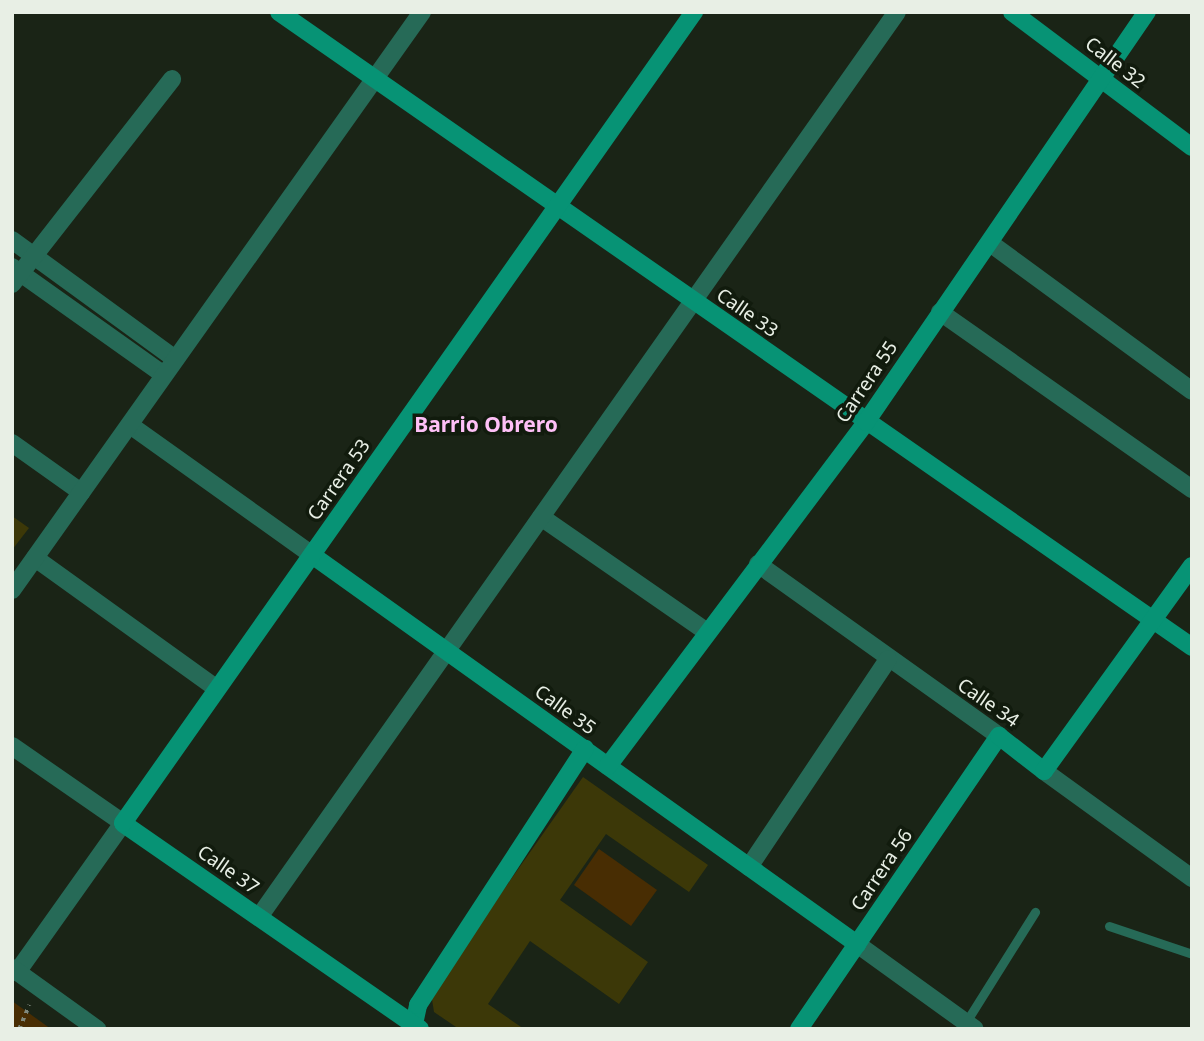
<!DOCTYPE html>
<html>
<head>
<meta charset="utf-8">
<style>
	body { margin:0 }
	#map { position:relative; width:1204px; height:1041px; overflow:hidden; background:#1a2416; font-family:"Noto Sans",sans-serif }
	div>[style] { position:absolute }
	[style*='--x'] { left:calc(var(--x)*1px); top:calc(var(--y)*1px); width:calc(var(--w)*1px); rotate:calc(var(--a)*1deg) }
	.green>* { inset:0; background:#482d03 }
	.building>* { inset:0; background:#3c3808 }
	.path>* { height:3.5px; margin-top:-1.75px; transform-origin:0; background:repeating-linear-gradient(90deg,#80897d 0 3.5px,transparent 0 8.5px) }
	.lane>* { height:9px; margin:-4.5px; padding:0 4.5px; transform-origin:4.5px; border-radius:4.5px; background:#266a57 }
	.street>* { height:18px; margin:-9px; padding:0 9px; transform-origin:9px; border-radius:9px; background:#266a57 }
	.secondary>* { height:18px; margin:-9px; padding:0 9px; transform-origin:9px; border-radius:9px; background:#079375 }
	span { translate:-50% -50%; white-space:nowrap; text-align:center; line-height:1.15; -webkit-text-stroke:7px #111b0d; paint-order:stroke }
	.street-label { font-size:19px; color:#e8efe5 }
	.neighbourhood-label { font-size:21px; color:#fec0f7; font-weight:700 }
	.frame { position:absolute; inset:0; border:14px solid #e8efe5; pointer-events:none }
</style>
</head>
<body>
<div id="map">
	<div class="green">
		<div style="clip-path:polygon(599px 849px,657px 890px,631px 926px,574px 885px)"></div>
		<div style="clip-path:polygon(12px 1001px,51px 1029px,12px 1029px)"></div>
	</div>
	<div class="building">
		<div style="clip-path:polygon(12px 516px,29px 528px,12px 550px)"></div>
		<div style="clip-path:polygon(583px 777px,708px 865px,689px 892px,606px 834px,560px 900px,648px 962px,619px 1004px,530px 941px,488px 1004px,524px 1029px,459px 1029px,434px 1012px,431px 993px)"></div>
	</div>
	<div class="path">
		<div style="--x:19;--y:1029;--w:26;--a:-67"></div>
	</div>
	<div class="lane">
		<div style="--x:1109;--y:926;--w:88;--a:18.6"></div>
		<div style="--x:966;--y:1022;--w:130;--a:-57.9"></div>
	</div>
	<div class="street">
		<div style="--x:12;--y:240;--w:202;--a:36.1"></div>
		<div style="--x:990;--y:243;--w:250;--a:36.2"></div>
		<div style="--x:12;--y:267;--w:186;--a:35.4"></div>
		<div style="--x:12;--y:284;--w:260;--a:-52"></div>
		<div style="--x:940;--y:312;--w:308;--a:35.1"></div>
		<div style="--x:130;--y:425;--w:224;--a:35.5"></div>
		<div style="--x:12;--y:443;--w:85;--a:35.4"></div>
		<div style="--x:541;--y:517;--w:202;--a:34.7"></div>
		<div style="--x:35;--y:558;--w:224;--a:35.7"></div>
		<div style="--x:758;--y:564;--w:296;--a:35.5"></div>
		<div style="--x:12;--y:590;--w:709;--a:-54.65"></div>
		<div style="--x:12;--y:746;--w:135;--a:34.7"></div>
		<div style="--x:123;--y:823;--w:183;--a:125.4"></div>
		<div style="--x:1044;--y:771;--w:183;--a:35.9"></div>
		<div style="--x:749;--y:867;--w:250;--a:-56.2"></div>
		<div style="--x:259;--y:917;--w:1107;--a:-54.82"></div>
		<div style="--x:857;--y:944;--w:145;--a:35.8"></div>
		<div style="--x:12;--y:968;--w:105;--a:35.7"></div>
	</div>
	<div class="secondary">
		<div style="--x:279;--y:12;--w:1112;--a:34.82"></div>
		<div style="--x:1012;--y:12;--w:225;--a:36.9"></div>
		<div style="--x:312;--y:555;--w:670;--a:35.52"></div>
		<div style="--x:608;--y:766;--w:430;--a:-53.1"></div>
		<div style="--x:866;--y:422;--w:497;--a:-55.6"></div>
		<div style="--x:413;--y:1029;--w:25;--a:-78"></div>
		<div style="--x:418;--y:1005;--w:306;--a:-56.9"></div>
		<div style="--x:420;--y:1029;--w:361;--a:-145.3"></div>
		<div style="--x:123;--y:823;--w:992;--a:-54.85"></div>
		<div style="--x:799;--y:1029;--w:355;--a:-55.7"></div>
		<div style="--x:999;--y:736;--w:57;--a:37.9"></div>
		<div style="--x:1044;--y:771;--w:253;--a:-54.2"></div>
	</div>
	<div class="street-label">
		<span style="left:1115px;top:63px;rotate:38deg">Calle 32</span>
		<span style="left:747px;top:313px;rotate:35deg">Calle 33</span>
		<span style="left:867px;top:382px;rotate:-56deg">Carrera 55</span>
		<span style="left:339px;top:480px;rotate:-55deg">Carrera 53</span>
		<span style="left:988px;top:703px;rotate:35deg">Calle 34</span>
		<span style="left:565px;top:710px;rotate:36deg">Calle 35</span>
		<span style="left:228px;top:870px;rotate:35deg">Calle 37</span>
		<span style="left:882px;top:870px;rotate:-56deg">Carrera 56</span>
	</div>
	<div class="neighbourhood-label">
		<span style="left:486px;top:424px">Barrio Obrero</span>
	</div>
	<div class="frame"></div>
</div>
</body>
</html>
